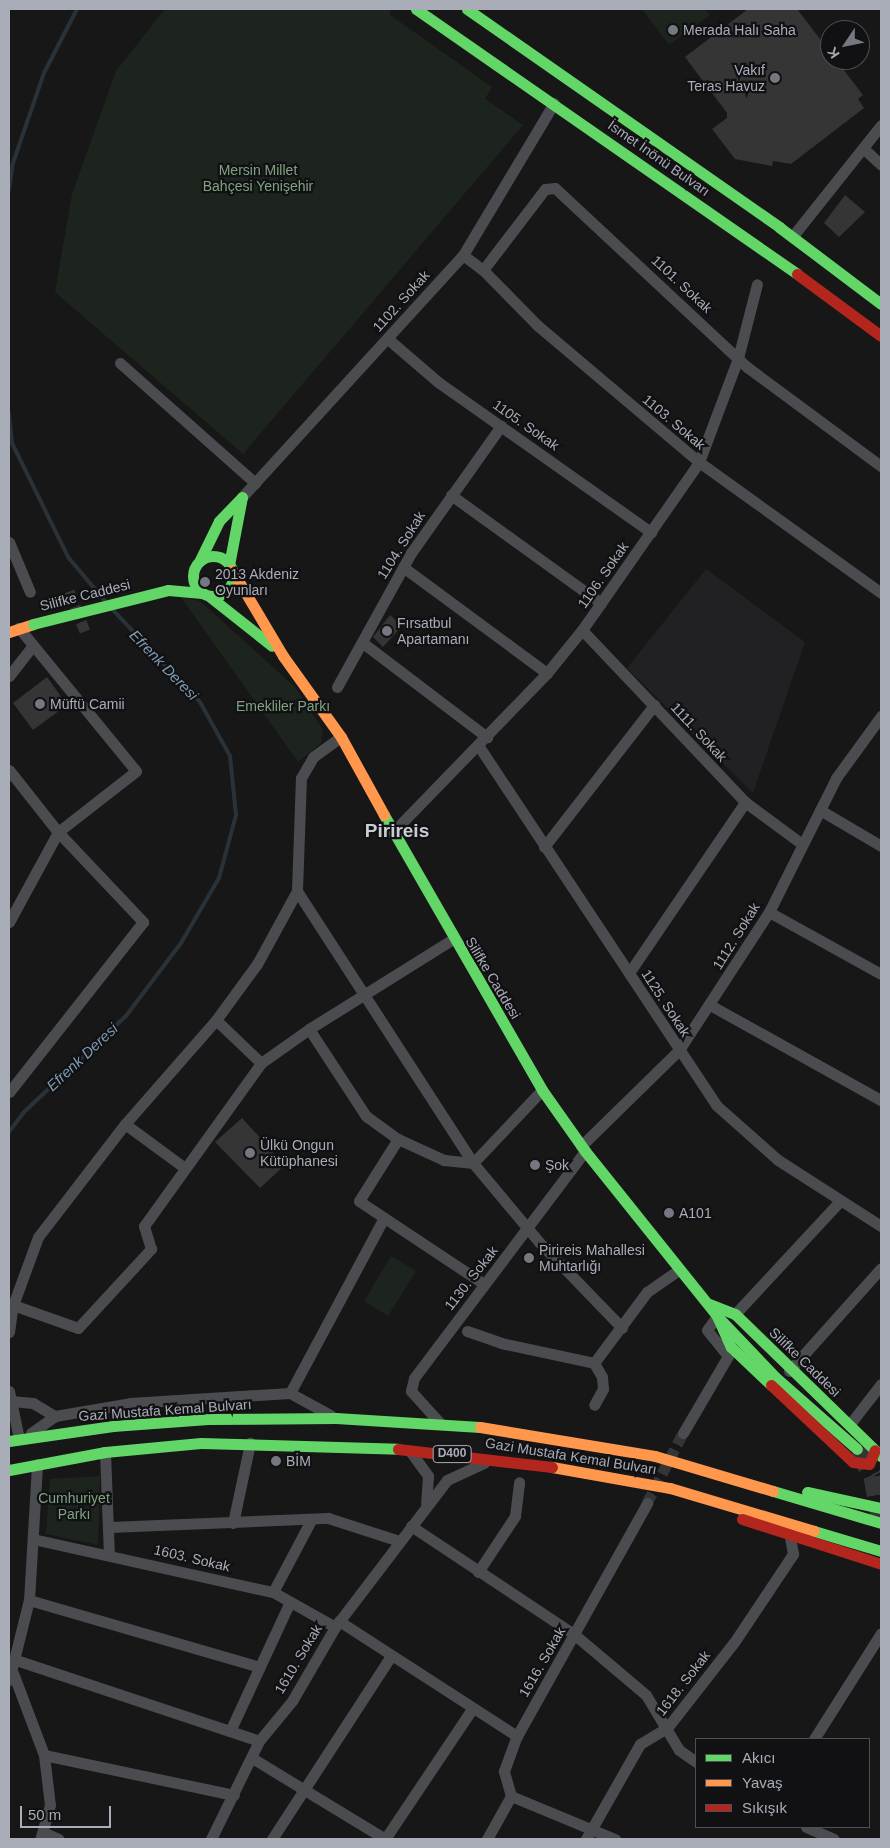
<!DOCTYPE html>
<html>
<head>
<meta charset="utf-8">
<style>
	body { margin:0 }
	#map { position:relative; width:890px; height:1848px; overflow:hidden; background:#171717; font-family:Arial,sans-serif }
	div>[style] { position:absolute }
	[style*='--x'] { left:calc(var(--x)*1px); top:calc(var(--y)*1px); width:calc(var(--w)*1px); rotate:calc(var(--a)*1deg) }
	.built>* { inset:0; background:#212123 }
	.green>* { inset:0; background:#1d241e }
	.stream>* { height:4px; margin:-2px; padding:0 2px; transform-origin:2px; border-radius:2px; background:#2a3239 }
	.building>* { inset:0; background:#353536 }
	.street-tunnel>* { height:11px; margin-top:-5.5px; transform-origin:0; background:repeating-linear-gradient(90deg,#343537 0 11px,transparent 0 16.5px) }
	.primary-tunnel>* { height:19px; margin-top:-9.5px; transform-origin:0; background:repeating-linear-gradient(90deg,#343537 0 19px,transparent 0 28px) }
	.street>* { height:11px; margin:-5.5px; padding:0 5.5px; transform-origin:5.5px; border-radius:5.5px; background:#4b4c50 }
	.fast>* { height:11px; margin:-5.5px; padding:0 5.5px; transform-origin:5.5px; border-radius:5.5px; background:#63d668 }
	.fast>.ring { margin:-5.5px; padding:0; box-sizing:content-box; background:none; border:11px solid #63d668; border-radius:50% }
	.slow>* { height:11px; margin:-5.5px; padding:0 5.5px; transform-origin:5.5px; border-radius:5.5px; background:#ff974d }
	.jam>* { height:11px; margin:-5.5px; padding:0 5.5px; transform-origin:5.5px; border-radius:5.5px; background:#b3261e }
	.fast-bridge>* { height:11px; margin:-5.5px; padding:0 5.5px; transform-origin:5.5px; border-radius:5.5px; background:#63d668 }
	.dots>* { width:14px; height:14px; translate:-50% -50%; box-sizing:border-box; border:2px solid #111113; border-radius:50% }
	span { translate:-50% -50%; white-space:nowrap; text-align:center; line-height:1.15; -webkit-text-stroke:4.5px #111113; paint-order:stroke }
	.shield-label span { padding:1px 4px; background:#111113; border:1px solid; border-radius:4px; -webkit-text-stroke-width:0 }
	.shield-label { font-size:12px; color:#a8adb8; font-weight:700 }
	.poi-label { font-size:14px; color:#a8adb8 }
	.left { translate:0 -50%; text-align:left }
	.right { translate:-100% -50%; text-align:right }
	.street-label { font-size:14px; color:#a8adb8 }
	.park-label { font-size:14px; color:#7fa381 }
	.water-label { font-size:15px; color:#7f9bb3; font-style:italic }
	.district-label { font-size:19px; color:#c9ccd4; font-weight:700 }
	.frame { position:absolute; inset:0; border:10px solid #a8adb8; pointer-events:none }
	.legend { position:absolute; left:695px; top:1738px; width:175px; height:90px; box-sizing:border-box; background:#111113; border:1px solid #4d4f55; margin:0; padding:6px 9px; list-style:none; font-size:15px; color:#a8adb8 }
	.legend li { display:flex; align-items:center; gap:10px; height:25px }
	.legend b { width:25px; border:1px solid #4d4f55 }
	.north { position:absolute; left:820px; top:20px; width:50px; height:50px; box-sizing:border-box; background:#111113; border:1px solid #4d4f55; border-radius:50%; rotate:236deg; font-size:14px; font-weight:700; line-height:20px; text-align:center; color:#a8adb8 }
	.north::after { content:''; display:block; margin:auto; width:18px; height:22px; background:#757880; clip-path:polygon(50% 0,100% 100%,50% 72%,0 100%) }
	.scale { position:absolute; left:20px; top:1806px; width:91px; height:22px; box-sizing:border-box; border:2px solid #a8adb8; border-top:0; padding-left:6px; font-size:15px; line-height:18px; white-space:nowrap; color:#a8adb8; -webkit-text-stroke:4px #111113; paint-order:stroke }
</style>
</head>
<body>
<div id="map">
	<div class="built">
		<div style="clip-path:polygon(706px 569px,805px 642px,753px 793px,627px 668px)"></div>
	</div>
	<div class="green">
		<div style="clip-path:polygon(165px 9px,390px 9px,390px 15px,492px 87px,485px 99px,523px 125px,243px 454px,55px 292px,72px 194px,116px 71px)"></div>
		<div style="clip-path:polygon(642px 9px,705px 9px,710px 15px,669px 45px)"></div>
		<div style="clip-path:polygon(181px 597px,200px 601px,295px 687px,323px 730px,321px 743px,298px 762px)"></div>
		<div style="clip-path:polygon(391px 1256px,416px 1271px,388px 1316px,364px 1301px)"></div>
		<div style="clip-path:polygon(100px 1476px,98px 1545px,46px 1534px,50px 1479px)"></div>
	</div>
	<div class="stream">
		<div style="--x:9;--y:190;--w:27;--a:-82"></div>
		<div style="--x:13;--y:163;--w:95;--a:-71"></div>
		<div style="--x:44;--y:73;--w:72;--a:-62.7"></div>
		<div style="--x:9;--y:414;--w:29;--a:84"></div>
		<div style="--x:12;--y:443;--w:127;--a:63.8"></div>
		<div style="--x:68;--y:557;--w:57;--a:49.9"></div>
		<div style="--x:9;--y:1132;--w:25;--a:-53"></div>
		<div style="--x:24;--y:1112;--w:140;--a:-43.3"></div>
		<div style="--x:126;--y:1016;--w:91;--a:-53"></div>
		<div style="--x:181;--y:943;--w:75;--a:-59.7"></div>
		<div style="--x:219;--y:878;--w:65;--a:-74.9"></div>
		<div style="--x:236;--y:815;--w:59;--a:-95.8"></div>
		<div style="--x:230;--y:756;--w:62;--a:-119.1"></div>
		<div style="--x:200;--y:702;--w:129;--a:-133.4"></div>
	</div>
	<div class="building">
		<div style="clip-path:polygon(748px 9px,797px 9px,830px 52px,830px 60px,836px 60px,863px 95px,858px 99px,864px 108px,791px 164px,773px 161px,772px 166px,735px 159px,712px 129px,727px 118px,727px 113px,685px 57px)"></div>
		<div style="clip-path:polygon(845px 195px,865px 212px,839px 237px,824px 223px)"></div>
		<div style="clip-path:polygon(390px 615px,402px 626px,383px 647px,373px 637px)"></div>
		<div style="clip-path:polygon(47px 677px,67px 705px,33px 730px,13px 703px)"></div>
		<div style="clip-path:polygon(242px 1118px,285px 1165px,260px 1188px,215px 1142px)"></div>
	</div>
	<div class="street-tunnel">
		<div style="--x:69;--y:591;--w:43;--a:68.2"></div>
		<div style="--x:647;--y:1503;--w:79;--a:-62.8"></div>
	</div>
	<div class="primary-tunnel">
		<div style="--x:858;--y:1450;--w:30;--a:60"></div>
		<div style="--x:873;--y:1476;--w:46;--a:79.9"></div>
	</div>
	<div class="street">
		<div style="--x:863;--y:148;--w:25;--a:43"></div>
		<div style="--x:792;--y:237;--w:143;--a:-51.5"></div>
		<div style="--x:463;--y:255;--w:25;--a:37"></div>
		<div style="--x:483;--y:270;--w:77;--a:45.5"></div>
		<div style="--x:537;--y:325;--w:212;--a:40.2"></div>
		<div style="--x:699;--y:462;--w:224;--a:35.7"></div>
		<div style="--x:483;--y:270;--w:102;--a:-52.6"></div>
		<div style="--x:545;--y:189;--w:10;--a:-6"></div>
		<div style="--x:555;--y:188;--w:262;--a:43"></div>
		<div style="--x:747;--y:367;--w:167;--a:36.5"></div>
		<div style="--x:388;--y:339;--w:66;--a:40.7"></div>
		<div style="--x:438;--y:382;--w:261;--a:35.2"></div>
		<div style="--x:120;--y:363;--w:181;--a:41.6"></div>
		<div style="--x:451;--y:495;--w:185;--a:35.8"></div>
		<div style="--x:242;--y:497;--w:328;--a:-47.6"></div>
		<div style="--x:463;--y:255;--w:177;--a:-59.1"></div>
		<div style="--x:9;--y:542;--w:54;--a:67.2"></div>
		<div style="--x:403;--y:567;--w:179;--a:36.4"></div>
		<div style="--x:582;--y:630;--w:237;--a:46.5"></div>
		<div style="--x:745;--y:802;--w:71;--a:36.4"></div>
		<div style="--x:363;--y:643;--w:156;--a:37.2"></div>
		<div style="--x:9;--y:676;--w:37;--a:-52"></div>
		<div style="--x:337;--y:687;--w:153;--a:-61.1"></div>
		<div style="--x:411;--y:553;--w:156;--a:-54.7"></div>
		<div style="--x:478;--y:745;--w:432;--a:56.5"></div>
		<div style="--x:716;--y:1105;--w:83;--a:41.6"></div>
		<div style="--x:778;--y:1160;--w:122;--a:32.7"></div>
		<div style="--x:9;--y:770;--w:79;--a:51.7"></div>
		<div style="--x:58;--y:832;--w:124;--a:46.6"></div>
		<div style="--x:143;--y:922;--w:216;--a:128.2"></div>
		<div style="--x:820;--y:810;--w:71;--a:30.5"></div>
		<div style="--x:392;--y:833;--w:223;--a:-45.9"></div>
		<div style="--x:547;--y:673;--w:55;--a:-50.9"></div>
		<div style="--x:582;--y:630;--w:205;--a:-55.1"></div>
		<div style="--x:699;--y:462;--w:111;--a:-69.4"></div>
		<div style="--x:738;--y:358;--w:76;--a:-75.6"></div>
		<div style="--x:544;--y:847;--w:180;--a:-52.2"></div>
		<div style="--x:297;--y:891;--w:324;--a:57.1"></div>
		<div style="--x:473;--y:1163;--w:104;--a:50.1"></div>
		<div style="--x:540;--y:1243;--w:118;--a:46"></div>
		<div style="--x:769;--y:912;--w:128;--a:29"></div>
		<div style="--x:9;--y:922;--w:102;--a:-61.4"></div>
		<div style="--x:58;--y:832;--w:99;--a:-38"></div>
		<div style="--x:136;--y:771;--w:185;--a:-129.3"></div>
		<div style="--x:629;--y:973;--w:207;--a:-55.8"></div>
		<div style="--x:710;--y:1005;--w:196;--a:29.1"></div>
		<div style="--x:216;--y:1020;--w:62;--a:43.7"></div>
		<div style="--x:309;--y:1029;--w:104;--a:56.8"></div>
		<div style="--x:366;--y:1116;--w:39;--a:36"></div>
		<div style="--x:398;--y:1139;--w:51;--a:24.5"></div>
		<div style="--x:444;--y:1160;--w:29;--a:6"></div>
		<div style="--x:473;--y:1163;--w:100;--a:-46.6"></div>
		<div style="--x:125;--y:1124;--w:74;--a:36.3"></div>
		<div style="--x:398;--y:1139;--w:73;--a:122.2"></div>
		<div style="--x:359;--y:1201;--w:150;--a:33.6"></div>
		<div style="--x:581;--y:1146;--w:137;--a:-44.4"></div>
		<div style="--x:679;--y:1050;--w:165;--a:-56.9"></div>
		<div style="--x:769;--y:912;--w:150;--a:-63.4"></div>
		<div style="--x:836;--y:778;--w:77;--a:-54"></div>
		<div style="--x:13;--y:1305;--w:69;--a:19.5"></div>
		<div style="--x:78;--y:1328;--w:108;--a:-47.3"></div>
		<div style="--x:151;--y:1249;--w:24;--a:-107"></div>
		<div style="--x:144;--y:1226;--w:201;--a:-54.3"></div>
		<div style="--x:261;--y:1063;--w:59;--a:-35.3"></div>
		<div style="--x:309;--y:1029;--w:170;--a:-32"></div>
		<div style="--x:735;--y:1314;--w:154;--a:-47.1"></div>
		<div style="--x:467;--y:1331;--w:36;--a:19"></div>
		<div style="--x:501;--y:1343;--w:95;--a:12.1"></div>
		<div style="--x:594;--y:1363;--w:16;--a:60"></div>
		<div style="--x:602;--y:1377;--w:12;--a:85"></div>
		<div style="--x:603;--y:1389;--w:18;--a:119"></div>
		<div style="--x:9;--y:1332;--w:27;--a:-82"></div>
		<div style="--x:13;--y:1305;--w:72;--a:-69.8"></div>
		<div style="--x:38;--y:1237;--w:143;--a:-52.4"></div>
		<div style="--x:125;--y:1124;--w:138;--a:-48.8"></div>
		<div style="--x:216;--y:1020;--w:69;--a:-53.8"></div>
		<div style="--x:257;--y:964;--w:83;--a:-61.3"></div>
		<div style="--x:297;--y:891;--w:113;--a:-88"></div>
		<div style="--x:301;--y:778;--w:24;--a:-60"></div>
		<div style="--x:313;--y:757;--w:34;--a:-36"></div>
		<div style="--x:594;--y:1363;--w:89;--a:-53.3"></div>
		<div style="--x:647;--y:1292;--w:39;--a:-35"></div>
		<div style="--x:789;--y:1371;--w:138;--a:-48.2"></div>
		<div style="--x:9;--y:1391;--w:49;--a:78.2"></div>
		<div style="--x:290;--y:1393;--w:199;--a:-61.8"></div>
		<div style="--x:11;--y:1401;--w:22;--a:5"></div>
		<div style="--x:33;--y:1403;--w:26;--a:31"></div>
		<div style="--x:439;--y:1422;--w:42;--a:-132.1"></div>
		<div style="--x:411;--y:1391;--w:13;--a:-77"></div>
		<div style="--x:414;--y:1378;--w:284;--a:-53"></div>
		<div style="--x:850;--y:1424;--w:51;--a:-52.2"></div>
		<div style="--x:31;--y:1433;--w:29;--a:-35"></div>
		<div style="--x:55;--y:1416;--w:76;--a:-9.8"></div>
		<div style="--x:130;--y:1403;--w:160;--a:-3.6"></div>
		<div style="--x:290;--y:1393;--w:46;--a:28.8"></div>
		<div style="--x:683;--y:1433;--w:89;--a:-59.7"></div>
		<div style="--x:728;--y:1356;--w:33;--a:-129"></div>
		<div style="--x:707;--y:1330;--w:17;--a:-54"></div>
		<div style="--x:410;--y:1451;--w:31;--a:54"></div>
		<div style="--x:428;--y:1476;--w:27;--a:94"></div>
		<div style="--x:105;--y:1452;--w:102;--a:87.8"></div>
		<div style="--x:233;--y:1523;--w:82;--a:-78"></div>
		<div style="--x:411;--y:1526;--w:197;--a:33.6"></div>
		<div style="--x:575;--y:1635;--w:93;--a:40.2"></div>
		<div style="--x:646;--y:1695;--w:64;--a:59"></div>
		<div style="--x:679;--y:1750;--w:21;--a:35"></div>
		<div style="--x:110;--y:1527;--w:218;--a:-2.4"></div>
		<div style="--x:328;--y:1518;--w:75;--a:17.9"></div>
		<div style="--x:33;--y:1539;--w:246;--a:12.5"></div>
		<div style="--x:273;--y:1592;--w:71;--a:29.4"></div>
		<div style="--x:478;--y:1572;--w:67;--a:-56.5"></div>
		<div style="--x:515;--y:1516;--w:34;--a:-83"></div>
		<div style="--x:273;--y:1592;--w:79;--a:-62.1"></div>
		<div style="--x:29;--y:1600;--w:240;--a:16.2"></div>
		<div style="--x:339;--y:1621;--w:212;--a:32.9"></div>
		<div style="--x:16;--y:1660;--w:256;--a:18.4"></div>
		<div style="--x:13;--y:1673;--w:88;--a:69.3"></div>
		<div style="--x:44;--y:1755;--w:50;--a:83.2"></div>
		<div style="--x:50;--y:1805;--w:35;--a:106"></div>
		<div style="--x:9;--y:1680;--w:82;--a:-76"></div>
		<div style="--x:29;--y:1600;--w:136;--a:-86.6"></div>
		<div style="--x:230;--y:1731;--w:142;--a:-65.1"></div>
		<div style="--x:814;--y:1739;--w:125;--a:-57.7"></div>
		<div style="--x:44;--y:1755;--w:194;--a:11.9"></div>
		<div style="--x:252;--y:1758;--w:156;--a:31.3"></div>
		<div style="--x:511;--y:1796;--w:113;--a:22.5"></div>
		<div style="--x:806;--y:1827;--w:30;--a:23"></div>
		<div style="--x:43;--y:1832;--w:17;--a:24"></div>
		<div style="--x:211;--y:1839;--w:109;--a:-63.9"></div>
		<div style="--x:259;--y:1741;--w:52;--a:-50.5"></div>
		<div style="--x:292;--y:1701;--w:86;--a:-59.8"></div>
		<div style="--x:335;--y:1627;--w:185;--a:-52.7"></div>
		<div style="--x:447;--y:1480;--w:41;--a:-24.7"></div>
		<div style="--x:272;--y:1839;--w:218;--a:-57"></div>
		<div style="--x:385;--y:1839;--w:156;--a:-56.2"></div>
		<div style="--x:487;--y:1839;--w:49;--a:-60.8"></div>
		<div style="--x:511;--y:1796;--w:26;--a:-106"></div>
		<div style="--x:504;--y:1771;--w:37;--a:-70"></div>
		<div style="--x:517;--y:1736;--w:267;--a:-60.8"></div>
		<div style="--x:586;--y:1839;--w:109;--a:-60.4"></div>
		<div style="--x:640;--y:1744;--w:31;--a:-31"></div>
		<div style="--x:667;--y:1728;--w:110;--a:-52"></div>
		<div style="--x:735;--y:1641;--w:105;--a:-56.3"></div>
		<div style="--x:793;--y:1554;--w:17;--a:-100"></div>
	</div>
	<div class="fast">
		<div style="--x:416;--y:9;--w:464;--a:34.8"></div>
		<div style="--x:467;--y:9;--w:381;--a:34.9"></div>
		<div style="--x:779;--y:227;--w:128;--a:37"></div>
		<div class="ring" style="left:193px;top:556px;width:29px;height:29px"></div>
		<div style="--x:200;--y:560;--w:43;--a:-64"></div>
		<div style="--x:219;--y:521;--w:33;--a:-46"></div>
		<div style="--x:229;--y:565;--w:69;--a:-79.2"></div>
		<div style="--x:168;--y:590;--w:34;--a:5"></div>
		<div style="--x:209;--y:596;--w:80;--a:38.4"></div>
		<div style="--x:384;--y:815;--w:317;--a:60.1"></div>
		<div style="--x:542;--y:1090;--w:75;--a:54.8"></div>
		<div style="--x:585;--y:1151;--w:211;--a:51.3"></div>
		<div style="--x:717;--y:1316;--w:34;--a:66"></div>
		<div style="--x:731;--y:1347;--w:55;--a:43.5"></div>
		<div style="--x:709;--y:1304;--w:28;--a:21"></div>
		<div style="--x:735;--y:1314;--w:204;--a:44.2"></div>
		<div style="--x:717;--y:1316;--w:84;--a:46.4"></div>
		<div style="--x:775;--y:1377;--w:109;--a:41.3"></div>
		<div style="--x:9;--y:1441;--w:105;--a:-8.2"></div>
		<div style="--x:113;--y:1426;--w:95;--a:-4.2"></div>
		<div style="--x:208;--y:1419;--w:128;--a:-0.4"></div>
		<div style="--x:336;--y:1418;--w:144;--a:3.6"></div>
		<div style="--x:9;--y:1470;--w:98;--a:-10.6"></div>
		<div style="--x:105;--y:1452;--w:96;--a:-5.4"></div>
		<div style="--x:201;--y:1443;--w:197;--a:1.7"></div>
		<div style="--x:773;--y:1491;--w:113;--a:16.5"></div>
		<div style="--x:807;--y:1492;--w:76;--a:12.2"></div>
		<div style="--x:814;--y:1531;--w:70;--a:16.6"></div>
	</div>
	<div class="slow">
		<div style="--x:232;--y:570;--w:100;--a:59.3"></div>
		<div style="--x:283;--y:656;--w:100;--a:54.4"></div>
		<div style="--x:341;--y:737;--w:89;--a:61.1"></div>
		<div style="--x:9;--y:632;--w:25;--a:-18"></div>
		<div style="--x:480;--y:1427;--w:177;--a:9.4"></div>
		<div style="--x:655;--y:1456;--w:123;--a:16.5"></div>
		<div style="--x:552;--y:1467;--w:120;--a:10.1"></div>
		<div style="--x:670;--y:1488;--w:150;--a:16.6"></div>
	</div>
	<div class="jam">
		<div style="--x:797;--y:274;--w:104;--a:36.4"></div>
		<div style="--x:771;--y:1385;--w:112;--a:43.2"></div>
		<div style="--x:853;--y:1462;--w:16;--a:7"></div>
		<div style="--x:869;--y:1464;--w:15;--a:-67"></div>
		<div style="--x:398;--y:1449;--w:155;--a:6.7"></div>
		<div style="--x:742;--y:1519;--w:146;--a:17.9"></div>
	</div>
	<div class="fast-bridge">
		<div style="--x:33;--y:624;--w:139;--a:-14.1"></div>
	</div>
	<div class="dots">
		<div style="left:673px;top:30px;background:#757880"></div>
		<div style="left:775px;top:78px;background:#757880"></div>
		<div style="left:205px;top:582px;background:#757880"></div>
		<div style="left:387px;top:631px;background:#757880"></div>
		<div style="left:40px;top:704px;background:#757880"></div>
		<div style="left:250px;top:1153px;background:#757880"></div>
		<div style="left:535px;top:1165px;background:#757880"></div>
		<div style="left:669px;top:1213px;background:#757880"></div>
		<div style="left:529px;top:1258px;background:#757880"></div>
		<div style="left:276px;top:1461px;background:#757880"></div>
	</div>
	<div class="shield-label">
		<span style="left:452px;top:1454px">D400</span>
	</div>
	<div class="poi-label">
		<span class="left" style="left:683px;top:30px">Merada Halı Saha</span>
		<span class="right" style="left:765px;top:78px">Vakıf<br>Teras Havuz</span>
		<span class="left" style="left:215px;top:582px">2013 Akdeniz<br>Oyunları</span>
		<span class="left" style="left:397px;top:631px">Fırsatbul<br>Apartamanı</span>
		<span class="left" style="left:50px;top:704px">Müftü Camii</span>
		<span class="left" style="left:260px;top:1153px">Ülkü Ongun<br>Kütüphanesi</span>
		<span class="left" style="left:545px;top:1165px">Şok</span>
		<span class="left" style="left:679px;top:1213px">A101</span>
		<span class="left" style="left:539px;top:1258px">Pirireis Mahallesi<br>Muhtarlığı</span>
		<span class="left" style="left:286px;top:1461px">BİM</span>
	</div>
	<div class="street-label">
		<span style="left:659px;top:158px;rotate:35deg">İsmet İnönü Bulvarı</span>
		<span style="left:682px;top:284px;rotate:43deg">1101. Sokak</span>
		<span style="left:401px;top:301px;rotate:-48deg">1102. Sokak</span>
		<span style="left:674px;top:422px;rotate:40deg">1103. Sokak</span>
		<span style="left:526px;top:425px;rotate:35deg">1105. Sokak</span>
		<span style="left:401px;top:545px;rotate:-58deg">1104. Sokak</span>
		<span style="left:603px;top:575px;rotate:-55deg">1106. Sokak</span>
		<span style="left:85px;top:595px;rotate:-14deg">Silifke Caddesi</span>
		<span style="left:699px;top:732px;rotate:47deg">1111. Sokak</span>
		<span style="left:736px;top:936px;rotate:-58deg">1112. Sokak</span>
		<span style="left:493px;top:978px;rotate:59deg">Silifke Caddesi</span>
		<span style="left:666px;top:1003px;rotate:57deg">1125. Sokak</span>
		<span style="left:471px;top:1278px;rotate:-52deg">1130. Sokak</span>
		<span style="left:805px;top:1362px;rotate:44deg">Silifke Caddesi</span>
		<span style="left:165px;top:1410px;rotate:-4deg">Gazi Mustafa Kemal Bulvarı</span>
		<span style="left:571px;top:1456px;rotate:9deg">Gazi Mustafa Kemal Bulvarı</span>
		<span style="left:192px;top:1558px;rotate:13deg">1603. Sokak</span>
		<span style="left:298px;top:1659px;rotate:-59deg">1610. Sokak</span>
		<span style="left:542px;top:1662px;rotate:-60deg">1616. Sokak</span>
		<span style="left:683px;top:1683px;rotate:-52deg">1618. Sokak</span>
	</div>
	<div class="park-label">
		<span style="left:258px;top:178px">Mersin Millet<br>Bahçesi Yenişehir</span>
		<span style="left:283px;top:706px">Emekliler Parkı</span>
		<span style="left:74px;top:1506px">Cumhuriyet<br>Parkı</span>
	</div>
	<div class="water-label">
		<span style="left:164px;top:665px;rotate:46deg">Efrenk Deresi</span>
		<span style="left:82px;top:1057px;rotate:-43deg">Efrenk Deresi</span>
	</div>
	<div class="district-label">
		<span style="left:397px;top:831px">Pirireis</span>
	</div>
	<div class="frame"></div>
	<ul class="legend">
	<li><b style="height:6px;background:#63d668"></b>Akıcı</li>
	<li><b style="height:6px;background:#ff974d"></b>Yavaş</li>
	<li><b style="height:6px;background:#b3261e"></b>Sıkışık</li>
	</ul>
	<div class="north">K</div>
	<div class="scale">50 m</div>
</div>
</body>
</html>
